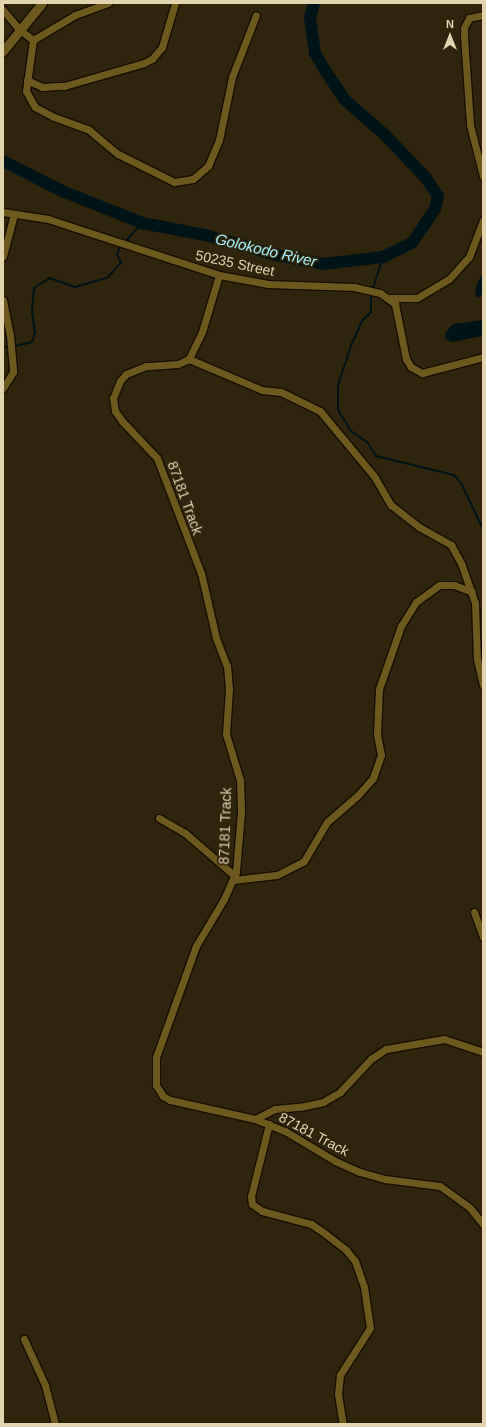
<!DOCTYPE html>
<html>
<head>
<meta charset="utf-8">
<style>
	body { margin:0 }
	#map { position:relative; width:486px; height:1427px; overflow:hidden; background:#2f250d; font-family:Arial,sans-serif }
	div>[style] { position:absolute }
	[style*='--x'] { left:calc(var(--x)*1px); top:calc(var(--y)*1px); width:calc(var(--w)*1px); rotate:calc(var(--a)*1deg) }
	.water>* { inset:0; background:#001317 }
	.stream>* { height:2px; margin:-1px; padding:0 1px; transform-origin:1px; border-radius:1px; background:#001317 }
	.river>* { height:12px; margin:-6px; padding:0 6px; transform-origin:6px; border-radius:6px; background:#001317 }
	.roads { filter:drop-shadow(1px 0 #170e00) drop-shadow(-1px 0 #170e00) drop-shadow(0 1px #170e00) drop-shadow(0 -1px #170e00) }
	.minor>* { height:7px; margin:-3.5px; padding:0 3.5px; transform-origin:3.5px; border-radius:3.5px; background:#6d581d }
	.tertiary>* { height:9px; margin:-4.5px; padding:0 4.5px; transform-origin:4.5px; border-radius:4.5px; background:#6d581d }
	span { translate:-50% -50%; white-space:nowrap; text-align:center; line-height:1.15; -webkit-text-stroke:3.5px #2f250d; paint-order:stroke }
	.street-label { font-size:14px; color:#e3d4b0 }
	.water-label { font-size:15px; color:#a4f2fe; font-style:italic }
	.frame { position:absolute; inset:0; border:4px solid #e3d4b0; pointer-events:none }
	.north { position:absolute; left:430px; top:16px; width:40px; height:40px; -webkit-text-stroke:3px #2f250d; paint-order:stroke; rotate:0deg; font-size:11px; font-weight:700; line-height:16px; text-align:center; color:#e3d4b0 }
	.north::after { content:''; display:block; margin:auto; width:14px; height:18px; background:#e3d4b0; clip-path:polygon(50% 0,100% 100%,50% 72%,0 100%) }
</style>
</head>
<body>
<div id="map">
	<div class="water">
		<div style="clip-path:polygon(483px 274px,483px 292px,479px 298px,475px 295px,477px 283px)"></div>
		<div style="clip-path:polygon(483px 320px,483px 336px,452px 342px,446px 339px,445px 333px,453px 324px)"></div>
	</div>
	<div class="stream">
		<div style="--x:126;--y:241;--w:24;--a:-48"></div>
		<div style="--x:373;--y:288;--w:33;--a:-72"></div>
		<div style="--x:371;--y:296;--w:16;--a:90"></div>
		<div style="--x:371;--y:312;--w:13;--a:135"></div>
		<div style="--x:362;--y:321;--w:24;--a:114"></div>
		<div style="--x:352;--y:343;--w:44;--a:108.4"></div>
		<div style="--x:338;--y:385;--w:25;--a:90"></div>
		<div style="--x:338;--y:410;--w:25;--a:58"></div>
		<div style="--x:351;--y:431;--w:19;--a:35"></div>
		<div style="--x:367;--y:442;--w:17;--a:57"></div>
		<div style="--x:376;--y:456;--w:80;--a:13.7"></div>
		<div style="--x:454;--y:475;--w:11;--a:49"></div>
		<div style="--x:461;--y:483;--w:51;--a:64.4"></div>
		<div style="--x:15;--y:346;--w:17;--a:-13"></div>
		<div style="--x:32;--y:342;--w:9;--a:-72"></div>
		<div style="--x:35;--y:333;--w:22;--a:-98"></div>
		<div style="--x:32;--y:311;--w:23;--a:-85"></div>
		<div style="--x:34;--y:288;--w:19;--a:-32"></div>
		<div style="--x:50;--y:278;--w:27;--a:20"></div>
		<div style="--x:75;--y:287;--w:33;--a:-16"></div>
		<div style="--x:107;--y:278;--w:21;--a:-47"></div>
		<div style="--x:121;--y:263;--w:10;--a:-114"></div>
		<div style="--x:117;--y:254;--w:9;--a:-69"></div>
		<div style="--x:3;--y:347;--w:6;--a:0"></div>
	</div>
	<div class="river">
		<div style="--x:3;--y:161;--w:66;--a:27"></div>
		<div style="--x:62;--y:191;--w:86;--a:21.8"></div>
		<div style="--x:142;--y:223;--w:64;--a:10.8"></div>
		<div style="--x:205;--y:235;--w:74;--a:15.7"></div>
		<div style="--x:276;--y:255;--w:49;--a:10.6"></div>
		<div style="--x:324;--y:264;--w:59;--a:-6.8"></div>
		<div style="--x:383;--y:257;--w:32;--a:-26"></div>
		<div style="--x:412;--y:243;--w:41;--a:-55.9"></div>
		<div style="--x:435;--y:209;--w:13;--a:-77"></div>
		<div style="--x:438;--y:196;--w:23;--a:-124"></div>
		<div style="--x:425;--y:177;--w:58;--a:-133.6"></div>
		<div style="--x:385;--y:135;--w:53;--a:-138.8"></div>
		<div style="--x:345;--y:100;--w:34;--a:-124"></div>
		<div style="--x:326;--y:72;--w:22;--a:-120"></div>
		<div style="--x:315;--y:53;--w:35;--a:-98"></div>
		<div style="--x:310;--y:18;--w:16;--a:-75"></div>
	</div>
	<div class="roads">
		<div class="minor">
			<div style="--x:3;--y:10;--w:26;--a:50"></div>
			<div style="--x:20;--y:30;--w:16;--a:38"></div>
			<div style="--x:33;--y:40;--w:51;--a:97.8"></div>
			<div style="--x:26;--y:91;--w:18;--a:61"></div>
			<div style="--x:35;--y:107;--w:21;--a:28"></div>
			<div style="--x:54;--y:117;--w:37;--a:20"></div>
			<div style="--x:89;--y:130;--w:38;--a:40"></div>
			<div style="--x:118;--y:154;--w:63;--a:26.6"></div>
			<div style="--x:174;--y:182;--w:19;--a:-9"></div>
			<div style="--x:193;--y:179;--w:20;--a:-41"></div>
			<div style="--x:208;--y:166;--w:28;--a:-67"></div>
			<div style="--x:219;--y:140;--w:64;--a:-78.3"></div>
			<div style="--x:232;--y:77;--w:66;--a:-68.8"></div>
			<div style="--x:483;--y:15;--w:14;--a:168"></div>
			<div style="--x:469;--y:18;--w:11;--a:117"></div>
			<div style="--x:464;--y:28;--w:8;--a:90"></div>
			<div style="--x:464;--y:36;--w:89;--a:86.1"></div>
			<div style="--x:470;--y:125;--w:53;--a:75.7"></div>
			<div style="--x:33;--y:40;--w:49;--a:-30.8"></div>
			<div style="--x:75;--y:15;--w:35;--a:-20"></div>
			<div style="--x:27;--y:80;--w:17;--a:25"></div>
			<div style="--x:42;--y:87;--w:22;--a:-3"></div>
			<div style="--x:64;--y:86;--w:83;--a:-16"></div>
			<div style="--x:144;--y:63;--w:9;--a:-27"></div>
			<div style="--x:152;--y:59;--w:16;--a:-50"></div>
			<div style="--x:162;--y:47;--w:46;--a:-73.5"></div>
			<div style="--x:3;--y:212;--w:46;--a:8.8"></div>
			<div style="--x:48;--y:219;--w:180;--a:18.1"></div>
			<div style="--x:219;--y:275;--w:50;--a:10.4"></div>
			<div style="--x:268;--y:284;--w:86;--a:2"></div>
			<div style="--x:354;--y:287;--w:27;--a:13"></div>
			<div style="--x:380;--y:293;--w:19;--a:36"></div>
			<div style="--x:395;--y:304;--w:56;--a:78.7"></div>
			<div style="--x:406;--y:359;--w:9;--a:58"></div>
			<div style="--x:411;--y:367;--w:13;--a:29"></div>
			<div style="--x:422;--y:373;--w:63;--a:-14.7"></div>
			<div style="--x:3;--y:256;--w:43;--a:-75.3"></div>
			<div style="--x:219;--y:275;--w:59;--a:106.6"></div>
			<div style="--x:202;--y:332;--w:30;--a:116"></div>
			<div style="--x:189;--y:359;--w:12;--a:156"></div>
			<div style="--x:178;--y:364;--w:32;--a:176"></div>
			<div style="--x:146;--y:366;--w:22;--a:158"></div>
			<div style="--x:126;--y:374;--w:9;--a:131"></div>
			<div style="--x:120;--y:381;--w:18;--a:112"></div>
			<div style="--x:113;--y:398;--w:13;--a:81"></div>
			<div style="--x:115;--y:411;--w:12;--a:55"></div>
			<div style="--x:122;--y:421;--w:51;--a:46.6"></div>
			<div style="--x:157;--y:458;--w:123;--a:69.1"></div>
			<div style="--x:201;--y:573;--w:67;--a:77"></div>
			<div style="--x:216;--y:638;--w:30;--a:69"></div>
			<div style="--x:227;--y:666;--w:23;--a:85"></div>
			<div style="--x:229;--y:689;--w:45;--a:93.8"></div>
			<div style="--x:226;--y:734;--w:48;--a:73.1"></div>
			<div style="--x:240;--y:780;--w:32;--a:88"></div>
			<div style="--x:241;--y:812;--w:60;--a:94.8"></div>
			<div style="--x:236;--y:872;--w:30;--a:114"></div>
			<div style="--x:224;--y:899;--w:55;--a:120.8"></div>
			<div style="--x:196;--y:946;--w:118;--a:109.8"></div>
			<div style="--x:156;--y:1057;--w:28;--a:90"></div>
			<div style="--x:156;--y:1085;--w:13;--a:58"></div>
			<div style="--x:163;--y:1096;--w:8;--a:30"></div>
			<div style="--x:170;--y:1100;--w:87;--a:12.6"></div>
			<div style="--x:255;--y:1119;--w:32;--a:22"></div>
			<div style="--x:285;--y:1131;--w:58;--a:31"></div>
			<div style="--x:335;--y:1161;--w:27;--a:24"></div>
			<div style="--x:360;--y:1172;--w:26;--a:16"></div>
			<div style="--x:385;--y:1179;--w:55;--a:7.3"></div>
			<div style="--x:440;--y:1186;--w:37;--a:36"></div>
			<div style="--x:470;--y:1208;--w:21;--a:51"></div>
			<div style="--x:389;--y:298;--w:28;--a:0"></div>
			<div style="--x:417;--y:298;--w:37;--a:-31"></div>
			<div style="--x:449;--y:279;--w:30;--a:-48"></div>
			<div style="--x:469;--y:257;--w:39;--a:-69"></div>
			<div style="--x:3;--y:300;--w:36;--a:79"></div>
			<div style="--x:10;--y:335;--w:37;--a:85"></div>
			<div style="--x:13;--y:372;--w:19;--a:122"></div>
			<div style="--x:189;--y:359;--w:79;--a:23"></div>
			<div style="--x:262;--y:390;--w:19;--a:6"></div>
			<div style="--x:281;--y:392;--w:43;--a:26"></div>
			<div style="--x:320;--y:411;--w:85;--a:50.3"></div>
			<div style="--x:374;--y:476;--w:34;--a:60"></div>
			<div style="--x:391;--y:505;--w:36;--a:38"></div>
			<div style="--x:419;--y:527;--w:37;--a:29"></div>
			<div style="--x:451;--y:545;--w:21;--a:61"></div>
			<div style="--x:461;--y:563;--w:42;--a:70.7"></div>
			<div style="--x:475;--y:603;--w:56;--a:88"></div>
			<div style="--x:477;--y:659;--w:27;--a:77"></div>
			<div style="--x:159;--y:818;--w:30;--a:30"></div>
			<div style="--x:185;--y:833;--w:66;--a:40.7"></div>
			<div style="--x:233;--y:880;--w:44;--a:-6.5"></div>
			<div style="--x:277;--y:875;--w:30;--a:-27"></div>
			<div style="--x:304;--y:861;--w:45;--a:-59.5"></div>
			<div style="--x:327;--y:822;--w:40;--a:-41"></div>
			<div style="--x:357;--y:796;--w:24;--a:-48"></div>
			<div style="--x:373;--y:778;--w:24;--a:-71"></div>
			<div style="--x:381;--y:755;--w:21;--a:-101"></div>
			<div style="--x:377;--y:734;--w:45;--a:-87.5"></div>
			<div style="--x:379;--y:689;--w:67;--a:-70.8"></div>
			<div style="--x:401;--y:626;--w:28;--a:-58"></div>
			<div style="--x:416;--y:602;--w:29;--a:-36"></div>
			<div style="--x:439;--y:585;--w:15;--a:0"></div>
			<div style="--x:454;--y:585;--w:19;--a:21"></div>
			<div style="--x:474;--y:912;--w:27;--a:70"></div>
			<div style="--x:255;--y:1119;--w:22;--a:-27"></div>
			<div style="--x:275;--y:1109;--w:25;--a:-5"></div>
			<div style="--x:300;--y:1107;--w:24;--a:-12"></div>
			<div style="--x:323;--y:1102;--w:20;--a:-30"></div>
			<div style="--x:340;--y:1092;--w:45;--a:-46.8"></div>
			<div style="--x:371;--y:1059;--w:18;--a:-34"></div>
			<div style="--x:386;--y:1049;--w:59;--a:-9.8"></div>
			<div style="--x:444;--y:1039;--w:41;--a:18.4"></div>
			<div style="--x:269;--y:1124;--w:74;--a:104"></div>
			<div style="--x:251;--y:1196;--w:8;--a:83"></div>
			<div style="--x:252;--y:1204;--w:12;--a:35"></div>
			<div style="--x:262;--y:1211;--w:51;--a:14.9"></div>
			<div style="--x:311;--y:1224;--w:14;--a:34"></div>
			<div style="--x:323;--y:1232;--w:29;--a:38"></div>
			<div style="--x:346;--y:1250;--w:14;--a:51"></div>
			<div style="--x:355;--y:1261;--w:28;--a:71"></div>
			<div style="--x:364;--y:1287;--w:41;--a:81.7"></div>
			<div style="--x:370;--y:1328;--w:56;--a:122.6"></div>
			<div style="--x:340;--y:1375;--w:19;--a:96"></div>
			<div style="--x:338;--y:1394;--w:30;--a:81"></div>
			<div style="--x:24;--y:1339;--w:51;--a:65.5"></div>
			<div style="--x:45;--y:1385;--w:40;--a:75.6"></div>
		</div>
		<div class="tertiary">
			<div style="--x:3;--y:51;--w:62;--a:-50.9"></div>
		</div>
	</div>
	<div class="street-label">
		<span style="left:235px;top:263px;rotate:12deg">50235 Street</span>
		<span style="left:185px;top:498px;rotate:70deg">87181 Track</span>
		<span style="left:225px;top:826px;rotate:-88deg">87181 Track</span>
		<span style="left:314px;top:1134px;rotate:28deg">87181 Track</span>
	</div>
	<div class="water-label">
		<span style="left:266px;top:250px;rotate:13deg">Golokodo River</span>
	</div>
	<div class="frame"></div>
	<div class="north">N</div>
</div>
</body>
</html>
